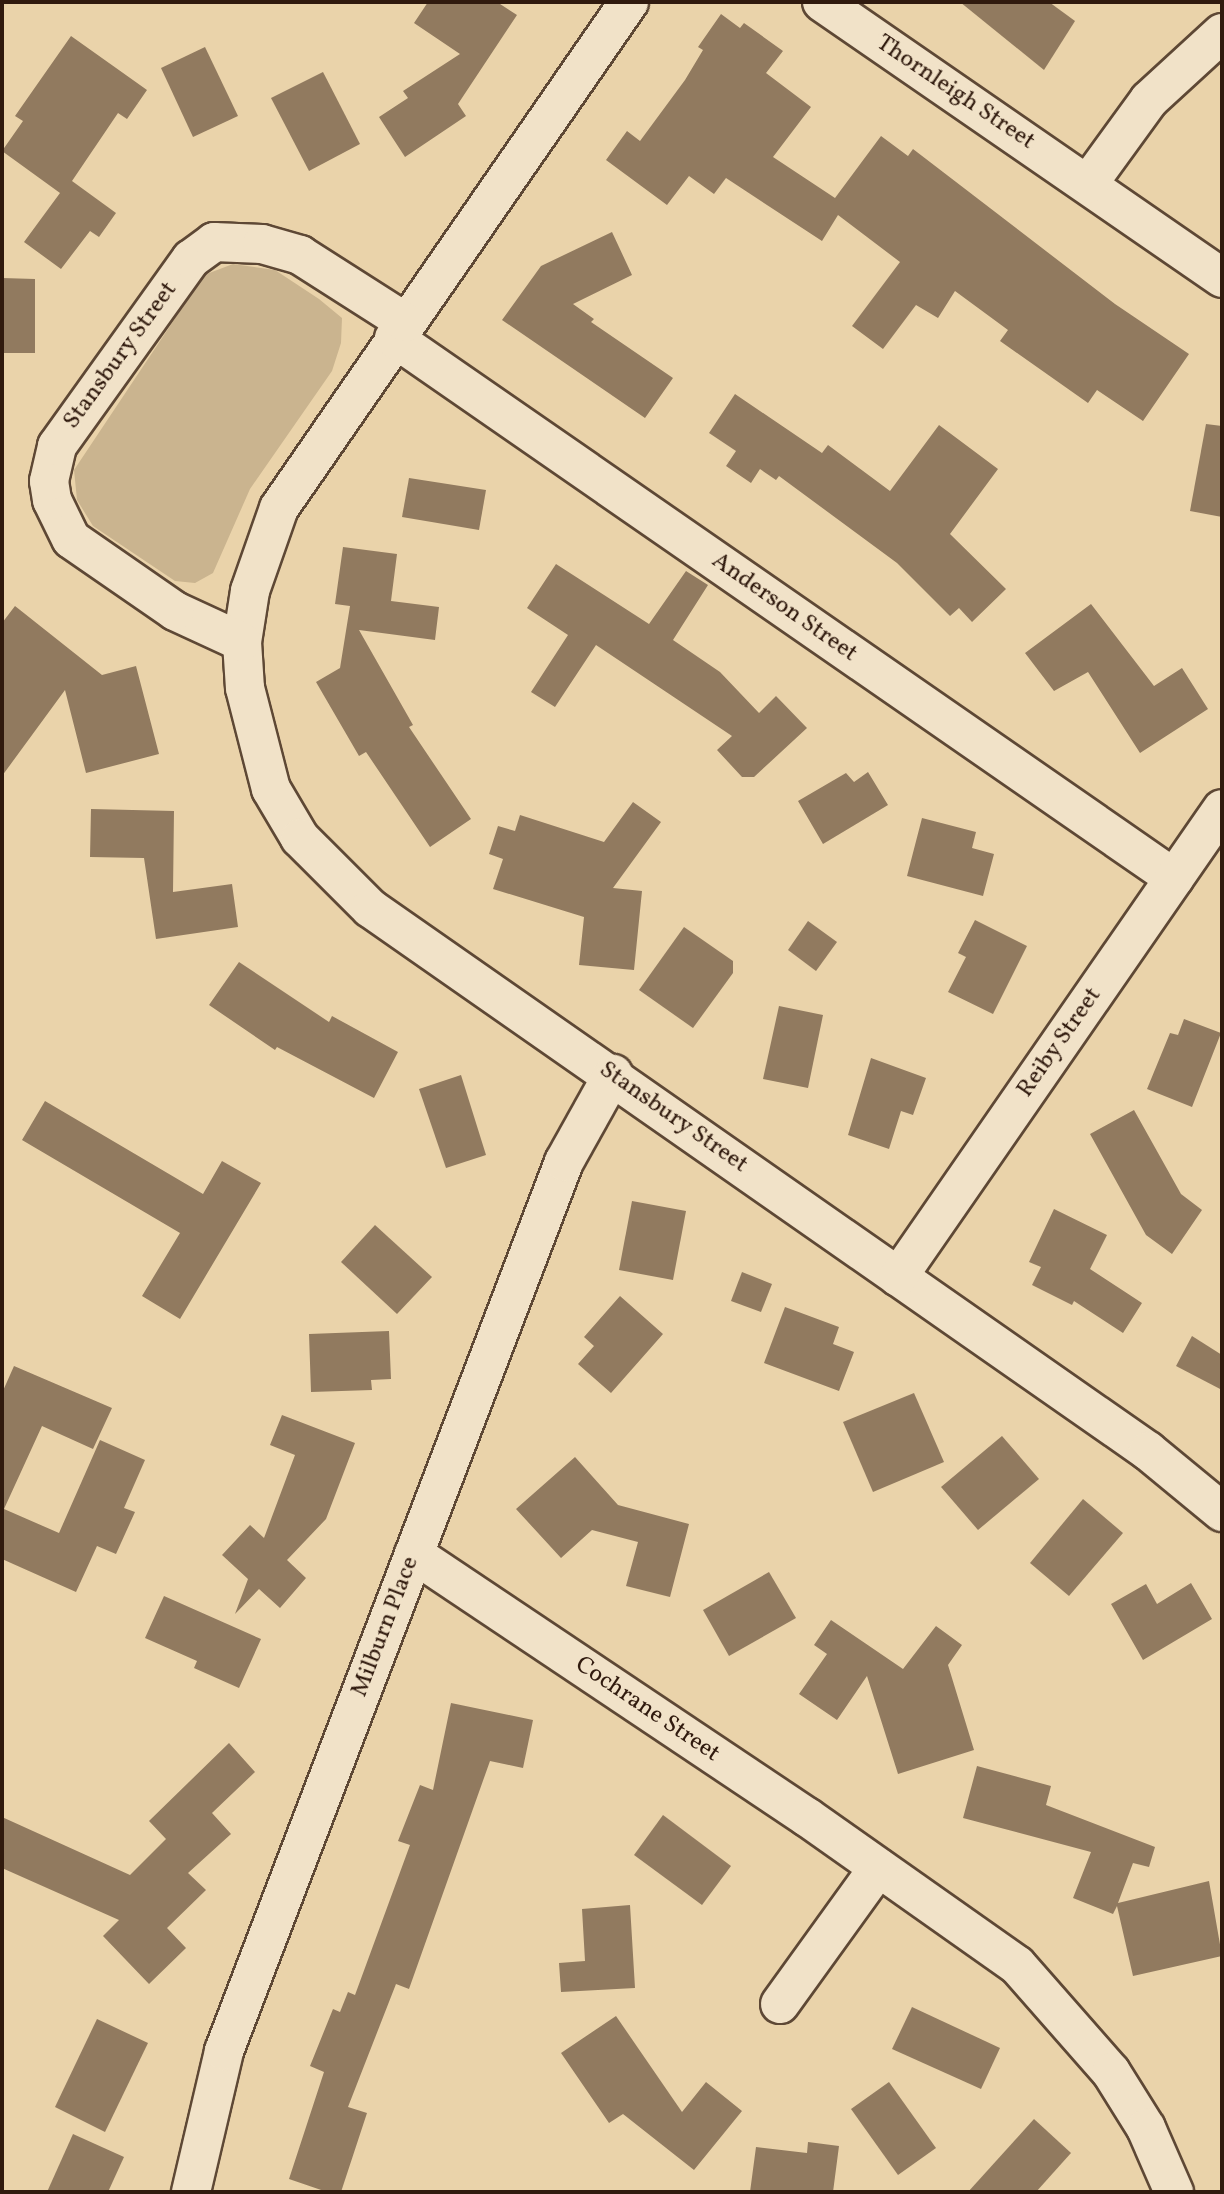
<!DOCTYPE html>
<html>
<head>
<meta charset="utf-8">
<style>
	body { margin:0 }
	#map { position:relative; width:1224px; height:2194px; overflow:hidden; background:#ead3aa; font-family:Vollkorn,serif }
	div>[style] { position:absolute }
	[style*='--x'] { left:calc(var(--x)*1px); top:calc(var(--y)*1px); width:calc(var(--w)*1px); rotate:calc(var(--a)*1deg) }
	.green>* { inset:0; background:#cab48f }
	.building>* { inset:0; background:#917a5f }
	.roads { filter:drop-shadow(2px 0 #5e4835) drop-shadow(-2px 0 #5e4835) drop-shadow(0 2px #5e4835) drop-shadow(0 -2px #5e4835) }
	.minor>* { height:38px; margin:-19px; padding:0 19px; transform-origin:19px; border-radius:19px; background:#f1e2c8 }
	span { translate:-50% -50%; white-space:nowrap; text-align:center; line-height:1.15; -webkit-text-stroke:6px #f1e2c8; paint-order:stroke }
	.street-label { font-size:24px; color:#301a0e }
	.frame { position:absolute; inset:0; border:4px solid #301a0e; pointer-events:none }
</style>
</head>
<body>
<div id="map">
	<div class="green">
		<div style="clip-path:polygon(233px 264px,275px 270px,319px 299px,342px 318px,341px 343px,332px 371px,250px 489px,213px 573px,195px 583px,175px 581px,93px 526px,77px 500px,74px 470px,204px 275px)"></div>
	</div>
	<div class="building">
		<div style="clip-path:polygon(428px 2px,497px 2px,517px 15px,458px 104px,466px 116px,405px 157px,379px 117px,408px 98px,403px 91px,460px 54px,414px 23px)"></div>
		<div style="clip-path:polygon(960px 2px,1049px 2px,1075px 21px,1044px 70px)"></div>
		<div style="clip-path:polygon(721px 14px,740px 28px,744px 23px,783px 51px,766px 73px,811px 107px,773px 157px,835px 198px,881px 136px,908px 156px,913px 149px,1115px 304px,1189px 354px,1143px 421px,1097px 390px,1088px 403px,1000px 341px,1008px 330px,955px 291px,938px 318px,916px 305px,883px 349px,852px 326px,900px 262px,838px 215px,822px 241px,726px 178px,714px 194px,689px 176px,667px 205px,606px 160px,627px 131px,640px 141px,685px 80px,703px 50px,698px 47px)"></div>
		<div style="clip-path:polygon(71px 36px,147px 90px,127px 119px,118px 113px,72px 181px,116px 213px,99px 237px,90px 231px,61px 269px,24px 242px,60px 193px,2px 151px,23px 121px,15px 116px)"></div>
		<div style="clip-path:polygon(205px 47px,238px 116px,193px 137px,161px 68px)"></div>
		<div style="clip-path:polygon(323px 72px,360px 144px,309px 171px,271px 98px)"></div>
		<div style="clip-path:polygon(612px 232px,632px 275px,573px 304px,594px 319px,591px 322px,673px 378px,645px 418px,502px 320px,541px 266px)"></div>
		<div style="clip-path:polygon(2px 278px,35px 279px,35px 353px,2px 353px)"></div>
		<div style="clip-path:polygon(735px 394px,822px 453px,828px 445px,890px 491px,939px 425px,998px 469px,950px 534px,1006px 589px,972px 622px,959px 608px,950px 616px,897px 563px,779px 476px,776px 480px,760px 469px,751px 483px,726px 466px,736px 451px,709px 433px)"></div>
		<div style="clip-path:polygon(1206px 424px,1222px 426px,1222px 517px,1190px 511px)"></div>
		<div style="clip-path:polygon(409px 478px,486px 490px,479px 530px,402px 517px)"></div>
		<div style="clip-path:polygon(343px 547px,397px 554px,391px 601px,439px 607px,435px 640px,359px 630px,413px 725px,409px 727px,471px 819px,430px 847px,366px 752px,359px 756px,316px 682px,340px 668px,350px 606px,335px 604px)"></div>
		<div style="clip-path:polygon(556px 564px,649px 624px,686px 571px,708px 585px,673px 640px,720px 672px,759px 713px,776px 696px,807px 728px,754px 777px,742px 777px,717px 750px,732px 736px,596px 645px,555px 707px,531px 692px,568px 635px,527px 608px)"></div>
		<div style="clip-path:polygon(1091px 604px,1154px 686px,1182px 668px,1208px 709px,1140px 753px,1088px 672px,1054px 691px,1025px 653px)"></div>
		<div style="clip-path:polygon(15px 606px,102px 675px,136px 666px,159px 754px,86px 773px,65px 690px,2px 776px,2px 623px)"></div>
		<div style="clip-path:polygon(868px 772px,888px 805px,823px 844px,798px 801px,846px 773px,854px 782px)"></div>
		<div style="clip-path:polygon(633px 802px,661px 822px,613px 888px,642px 891px,634px 970px,579px 965px,584px 917px,493px 889px,503px 859px,489px 854px,498px 826px,515px 831px,520px 815px,604px 842px)"></div>
		<div style="clip-path:polygon(91px 809px,174px 811px,173px 892px,232px 884px,238px 927px,156px 939px,144px 858px,90px 857px)"></div>
		<div style="clip-path:polygon(922px 818px,976px 832px,972px 848px,994px 854px,983px 896px,907px 876px)"></div>
		<div style="clip-path:polygon(975px 920px,1027px 946px,993px 1014px,948px 992px,966px 957px,958px 953px)"></div>
		<div style="clip-path:polygon(808px 921px,837px 942px,816px 971px,788px 950px)"></div>
		<div style="clip-path:polygon(684px 927px,733px 961px,733px 973px,693px 1028px,639px 990px)"></div>
		<div style="clip-path:polygon(239px 962px,329px 1022px,332px 1016px,398px 1052px,374px 1098px,277px 1047px,275px 1050px,209px 1005px)"></div>
		<div style="clip-path:polygon(779px 1006px,823px 1015px,808px 1088px,763px 1079px)"></div>
		<div style="clip-path:polygon(1184px 1019px,1221px 1033px,1192px 1107px,1147px 1089px,1170px 1033px,1178px 1035px)"></div>
		<div style="clip-path:polygon(871px 1058px,926px 1078px,913px 1115px,901px 1111px,889px 1149px,848px 1135px)"></div>
		<div style="clip-path:polygon(461px 1075px,486px 1155px,446px 1168px,419px 1089px)"></div>
		<div style="clip-path:polygon(45px 1101px,203px 1194px,222px 1161px,261px 1183px,180px 1319px,142px 1296px,180px 1233px,22px 1140px)"></div>
		<div style="clip-path:polygon(1134px 1110px,1181px 1194px,1202px 1210px,1172px 1254px,1146px 1235px,1090px 1134px)"></div>
		<div style="clip-path:polygon(632px 1201px,686px 1211px,673px 1280px,619px 1270px)"></div>
		<div style="clip-path:polygon(1054px 1209px,1107px 1235px,1090px 1269px,1142px 1303px,1123px 1333px,1074px 1301px,1072px 1305px,1032px 1285px,1041px 1267px,1029px 1262px)"></div>
		<div style="clip-path:polygon(375px 1225px,432px 1277px,397px 1314px,341px 1262px)"></div>
		<div style="clip-path:polygon(742px 1272px,772px 1284px,761px 1312px,731px 1301px)"></div>
		<div style="clip-path:polygon(620px 1296px,663px 1334px,611px 1393px,578px 1364px,594px 1346px,584px 1337px)"></div>
		<div style="clip-path:polygon(785px 1307px,839px 1327px,833px 1344px,854px 1352px,839px 1391px,764px 1363px)"></div>
		<div style="clip-path:polygon(389px 1331px,391px 1379px,371px 1380px,372px 1390px,311px 1392px,309px 1334px)"></div>
		<div style="clip-path:polygon(1192px 1336px,1222px 1355px,1222px 1390px,1176px 1366px)"></div>
		<div style="clip-path:polygon(14px 1366px,112px 1408px,93px 1449px,42px 1426px,4px 1509px,59px 1533px,100px 1440px,145px 1460px,124px 1508px,135px 1512px,116px 1554px,97px 1546px,76px 1592px,2px 1559px,2px 1393px)"></div>
		<div style="clip-path:polygon(914px 1393px,944px 1462px,873px 1492px,843px 1422px)"></div>
		<div style="clip-path:polygon(282px 1415px,355px 1443px,326px 1519px,287px 1560px,306px 1578px,280px 1608px,259px 1589px,235px 1614px,248px 1579px,222px 1555px,250px 1525px,264px 1538px,295px 1455px,270px 1445px)"></div>
		<div style="clip-path:polygon(1002px 1436px,1039px 1479px,978px 1530px,941px 1487px)"></div>
		<div style="clip-path:polygon(575px 1457px,618px 1505px,689px 1524px,670px 1597px,626px 1586px,638px 1542px,592px 1530px,561px 1558px,516px 1509px)"></div>
		<div style="clip-path:polygon(1083px 1499px,1123px 1533px,1069px 1596px,1030px 1563px)"></div>
		<div style="clip-path:polygon(769px 1572px,796px 1618px,729px 1656px,703px 1610px)"></div>
		<div style="clip-path:polygon(1191px 1583px,1212px 1619px,1143px 1660px,1111px 1604px,1146px 1584px,1157px 1604px)"></div>
		<div style="clip-path:polygon(164px 1596px,261px 1639px,239px 1688px,194px 1668px,197px 1661px,145px 1638px)"></div>
		<div style="clip-path:polygon(831px 1620px,903px 1669px,936px 1626px,962px 1645px,948px 1665px,974px 1750px,898px 1774px,867px 1676px,837px 1720px,799px 1694px,827px 1654px,814px 1645px)"></div>
		<div style="clip-path:polygon(451px 1703px,533px 1720px,523px 1768px,490px 1761px,409px 1989px,396px 1984px,348px 2107px,367px 2113px,341px 2192px,327px 2192px,289px 2179px,324px 2072px,310px 2066px,333px 2009px,340px 2012px,348px 1992px,355px 1995px,410px 1845px,398px 1841px,420px 1785px,433px 1790px)"></div>
		<div style="clip-path:polygon(229px 1743px,255px 1772px,212px 1813px,231px 1834px,188px 1873px,206px 1890px,167px 1928px,186px 1948px,149px 1984px,103px 1936px,119px 1920px,2px 1868px,2px 1817px,130px 1875px,166px 1839px,149px 1821px)"></div>
		<div style="clip-path:polygon(977px 1766px,1051px 1786px,1046px 1805px,1155px 1847px,1149px 1867px,1133px 1863px,1118px 1903px,1209px 1881px,1222px 1956px,1133px 1976px,1117px 1906px,1113px 1914px,1073px 1898px,1091px 1852px,963px 1818px)"></div>
		<div style="clip-path:polygon(663px 1815px,731px 1866px,702px 1905px,634px 1855px)"></div>
		<div style="clip-path:polygon(630px 1905px,635px 1988px,561px 1992px,559px 1963px,585px 1961px,582px 1909px)"></div>
		<div style="clip-path:polygon(912px 2007px,1000px 2048px,981px 2089px,892px 2049px)"></div>
		<div style="clip-path:polygon(616px 2016px,682px 2112px,706px 2082px,742px 2111px,694px 2170px,623px 2114px,609px 2123px,561px 2053px)"></div>
		<div style="clip-path:polygon(97px 2019px,148px 2043px,105px 2132px,55px 2107px)"></div>
		<div style="clip-path:polygon(889px 2082px,936px 2148px,898px 2175px,851px 2109px)"></div>
		<div style="clip-path:polygon(1034px 2119px,1071px 2153px,1036px 2192px,968px 2192px)"></div>
		<div style="clip-path:polygon(73px 2134px,124px 2157px,108px 2192px,47px 2192px)"></div>
		<div style="clip-path:polygon(808px 2142px,839px 2146px,833px 2192px,750px 2192px,756px 2147px,807px 2153px)"></div>
	</div>
	<div class="roads">
		<div class="minor">
			<div style="--x:629;--y:2;--w:615;--a:124.67"></div>
			<div style="--x:279;--y:508;--w:88;--a:109.3"></div>
			<div style="--x:250;--y:591;--w:52;--a:98.9"></div>
			<div style="--x:242;--y:642;--w:46;--a:86.3"></div>
			<div style="--x:245;--y:688;--w:104;--a:75.6"></div>
			<div style="--x:271;--y:789;--w:57;--a:59.4"></div>
			<div style="--x:300;--y:838;--w:99;--a:45"></div>
			<div style="--x:370;--y:908;--w:949;--a:34.91"></div>
			<div style="--x:1148;--y:1451;--w:96;--a:39.5"></div>
			<div style="--x:822;--y:2;--w:486;--a:34.6"></div>
			<div style="--x:1088;--y:184;--w:104;--a:-54"></div>
			<div style="--x:1149;--y:100;--w:99;--a:-42.5"></div>
			<div style="--x:394;--y:338;--w:949;--a:34.7"></div>
			<div style="--x:242;--y:642;--w:74;--a:-155.2"></div>
			<div style="--x:175;--y:611;--w:126;--a:-145.3"></div>
			<div style="--x:71;--y:539;--w:43;--a:-116"></div>
			<div style="--x:52;--y:500;--w:19;--a:-99"></div>
			<div style="--x:49;--y:481;--w:36;--a:-77"></div>
			<div style="--x:57;--y:446;--w:230;--a:-54.4"></div>
			<div style="--x:191;--y:259;--w:29;--a:-36"></div>
			<div style="--x:214;--y:242;--w:48;--a:2.4"></div>
			<div style="--x:262;--y:244;--w:40;--a:16"></div>
			<div style="--x:300;--y:255;--w:125;--a:32.5"></div>
			<div style="--x:898;--y:1277;--w:569;--a:-55.3"></div>
			<div style="--x:414;--y:1554;--w:473;--a:33.8"></div>
			<div style="--x:807;--y:1817;--w:257;--a:35.2"></div>
			<div style="--x:1017;--y:1965;--w:142;--a:48.7"></div>
			<div style="--x:1111;--y:2072;--w:66;--a:58"></div>
			<div style="--x:1146;--y:2128;--w:70;--a:66.4"></div>
			<div style="--x:780;--y:2004;--w:168;--a:-54.2"></div>
			<div style="--x:191;--y:2192;--w:145;--a:-76.8"></div>
			<div style="--x:224;--y:2051;--w:952;--a:-69.07"></div>
			<div style="--x:564;--y:1162;--w:101;--a:-60.9"></div>
		</div>
	</div>
	<div class="street-label">
		<span style="left:955px;top:93px;rotate:34deg">Thornleigh Street</span>
		<span style="left:121px;top:356px;rotate:-54deg">Stansbury Street</span>
		<span style="left:784px;top:608px;rotate:35deg">Anderson Street</span>
		<span style="left:1060px;top:1043px;rotate:-55deg">Reiby Street</span>
		<span style="left:673px;top:1118px;rotate:35deg">Stansbury Street</span>
		<span style="left:386px;top:1627px;rotate:-69deg">Milburn Place</span>
		<span style="left:647px;top:1710px;rotate:34deg">Cochrane Street</span>
	</div>
	<div class="frame"></div>
</div>
</body>
</html>
